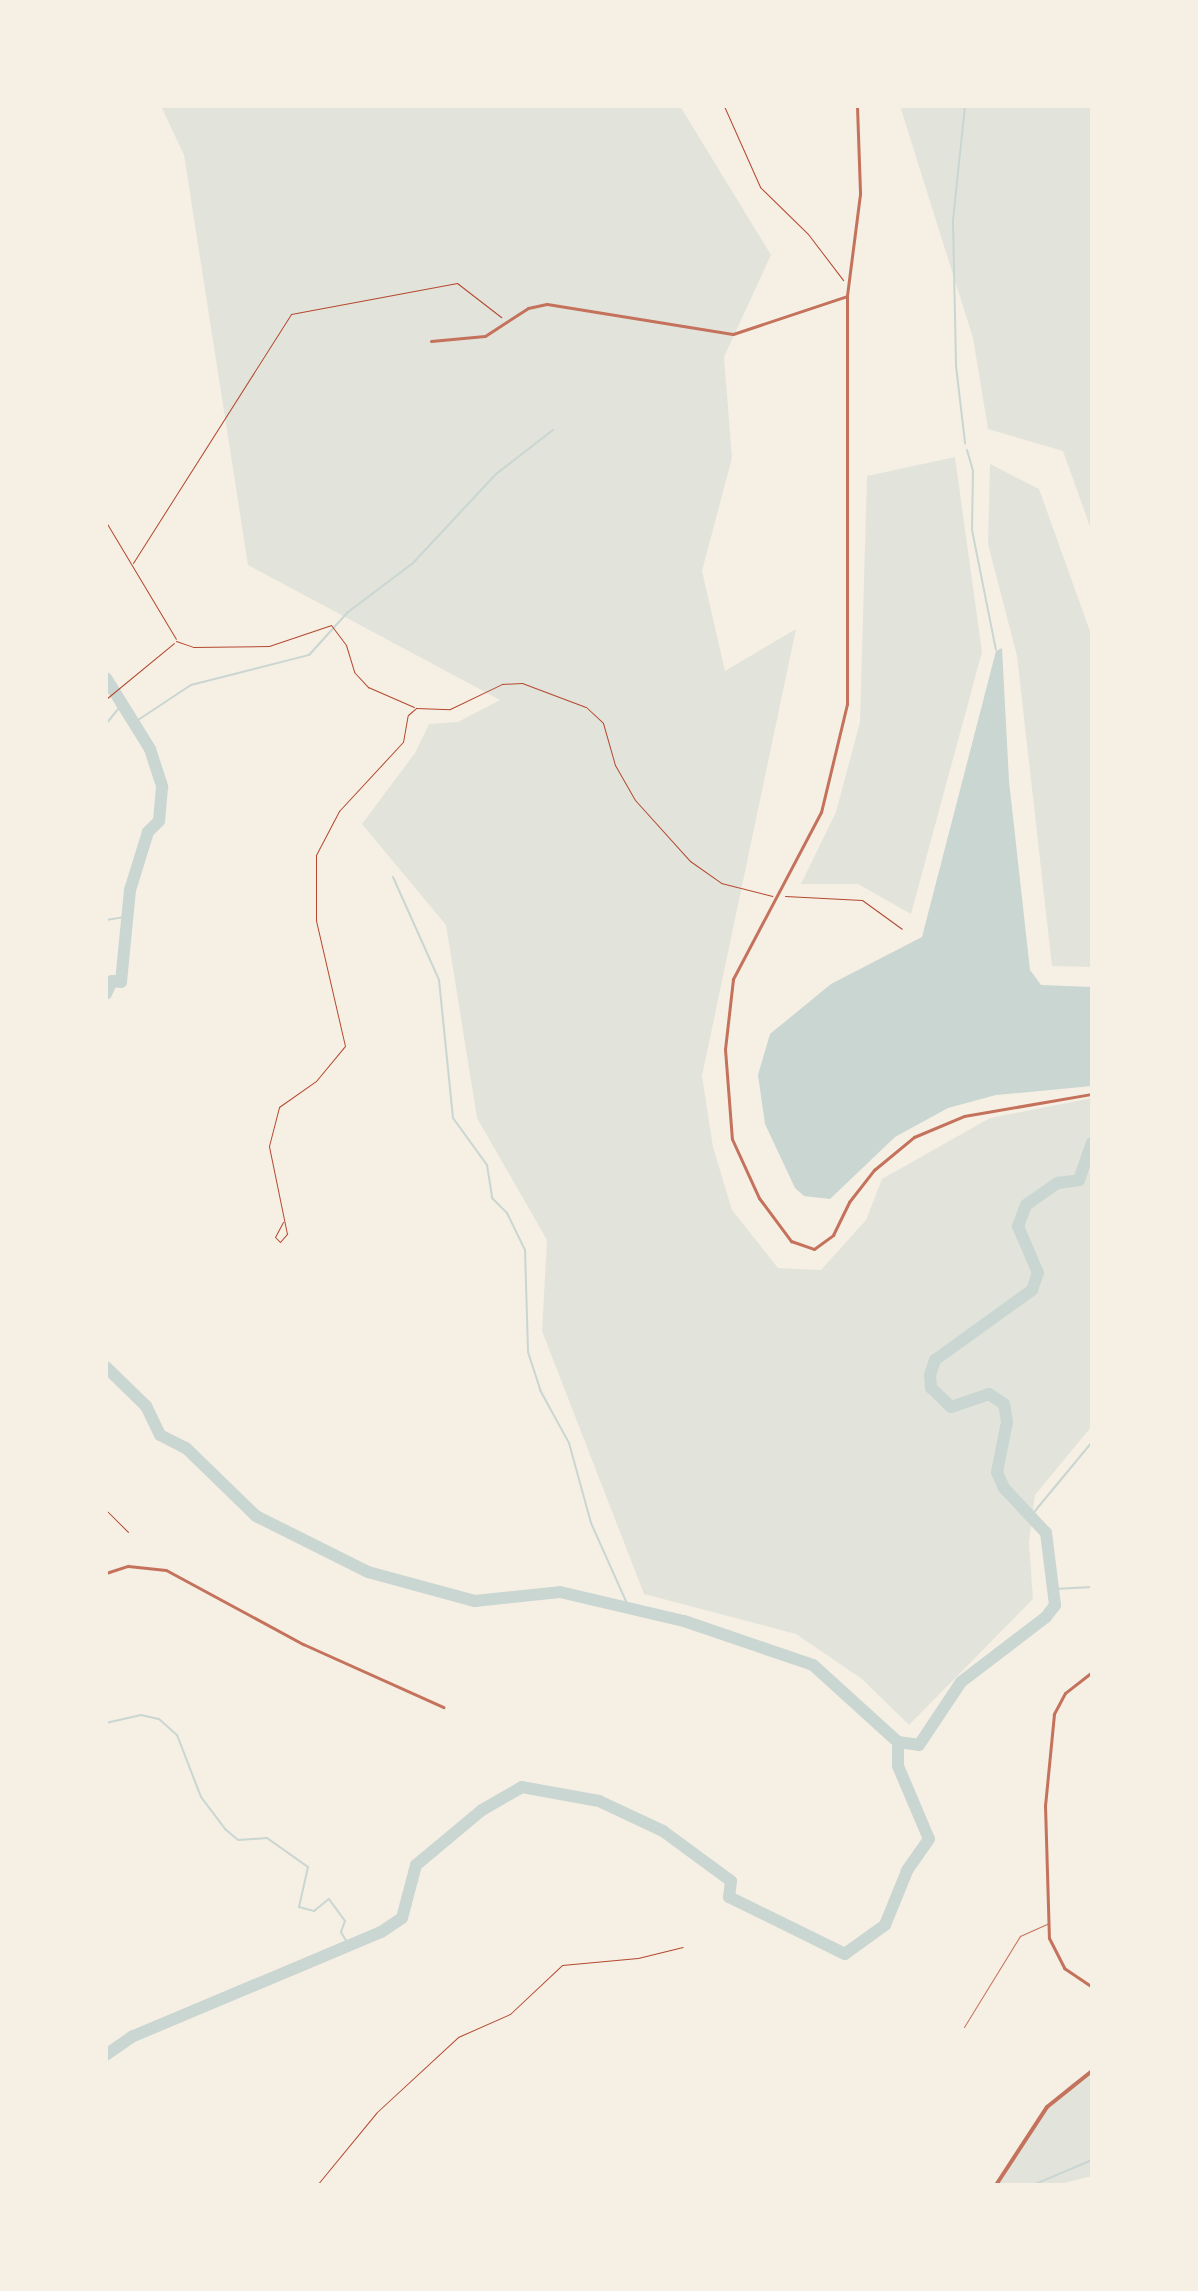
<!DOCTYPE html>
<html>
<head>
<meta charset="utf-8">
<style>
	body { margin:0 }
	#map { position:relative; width:1198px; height:2291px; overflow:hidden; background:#f6efe4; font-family:Inter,sans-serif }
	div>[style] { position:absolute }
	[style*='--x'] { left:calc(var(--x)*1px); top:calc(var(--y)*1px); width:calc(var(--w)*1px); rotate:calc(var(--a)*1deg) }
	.green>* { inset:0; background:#e2e4dc }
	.water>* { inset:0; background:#c9d6d2 }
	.stream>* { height:2px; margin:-1px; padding:0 1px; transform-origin:1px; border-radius:1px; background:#c9d6d2 }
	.river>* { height:12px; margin:-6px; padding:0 6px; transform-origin:6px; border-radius:6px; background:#c9d6d2 }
	.path>* { height:1px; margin:-0.5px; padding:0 0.5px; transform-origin:0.5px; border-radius:0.5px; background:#b5482f }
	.service>* { height:1px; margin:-0.5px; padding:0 0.5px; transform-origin:0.5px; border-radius:0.5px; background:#c5725c }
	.minor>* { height:3px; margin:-1.5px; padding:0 1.5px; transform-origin:1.5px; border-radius:1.5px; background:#c5725c }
	.tertiary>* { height:4px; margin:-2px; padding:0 2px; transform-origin:2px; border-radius:2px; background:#c5725c }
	span { translate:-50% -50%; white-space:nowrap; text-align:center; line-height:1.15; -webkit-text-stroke:7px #f6efe4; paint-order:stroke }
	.frame { position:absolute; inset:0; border:108px solid #f6efe4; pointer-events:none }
</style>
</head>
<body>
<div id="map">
	<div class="green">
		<div style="clip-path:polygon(161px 106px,680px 106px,771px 255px,724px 357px,732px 458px,702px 571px,725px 671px,796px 629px,702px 1076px,713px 1147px,732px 1210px,778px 1268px,821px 1270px,866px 1220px,882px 1179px,990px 1118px,1092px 1098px,1092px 1426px,1035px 1495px,1029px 1542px,1033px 1599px,909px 1725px,862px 1679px,796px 1634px,644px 1594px,542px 1331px,547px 1240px,477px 1118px,446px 925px,362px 824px,415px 753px,429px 724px,458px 722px,500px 700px,248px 565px,184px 155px)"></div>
		<div style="clip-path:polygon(900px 106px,1092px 106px,1092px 532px,1063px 451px,988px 429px,973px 338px)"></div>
		<div style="clip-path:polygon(955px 457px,982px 652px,911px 914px,858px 884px,801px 884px,836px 812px,860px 722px,867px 476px)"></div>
		<div style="clip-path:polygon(990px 464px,1039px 489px,1092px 637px,1092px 967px,1052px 966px,1017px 656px,988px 544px)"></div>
		<div style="clip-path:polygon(1092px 2072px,1092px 2176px,1056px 2185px,996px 2185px,1046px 2109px,1071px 2084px)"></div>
	</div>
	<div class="water">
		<div style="clip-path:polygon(1002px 648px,1009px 781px,1030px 970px,1041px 985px,1092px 987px,1092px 1086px,996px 1095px,948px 1108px,895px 1137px,830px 1199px,804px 1196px,795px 1188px,765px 1124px,758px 1075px,770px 1034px,831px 984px,922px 937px,996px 651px)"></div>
	</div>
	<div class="stream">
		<div style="--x:965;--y:106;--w:116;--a:96"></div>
		<div style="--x:953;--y:221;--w:145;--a:88.8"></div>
		<div style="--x:956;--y:366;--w:78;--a:83.3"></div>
		<div style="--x:967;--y:450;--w:22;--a:74"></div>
		<div style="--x:973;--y:471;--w:59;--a:91"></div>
		<div style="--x:972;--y:530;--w:122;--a:78.7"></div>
		<div style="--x:135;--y:722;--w:67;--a:-33.5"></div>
		<div style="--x:191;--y:685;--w:122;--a:-14.3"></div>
		<div style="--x:309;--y:655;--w:58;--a:-47.8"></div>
		<div style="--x:348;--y:612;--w:81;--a:-37"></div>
		<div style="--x:413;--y:563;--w:122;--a:-47"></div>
		<div style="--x:496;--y:474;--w:72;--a:-37.7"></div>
		<div style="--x:106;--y:724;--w:28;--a:-51"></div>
		<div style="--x:393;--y:877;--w:113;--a:65.9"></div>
		<div style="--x:439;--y:980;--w:139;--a:84.2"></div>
		<div style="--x:453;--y:1118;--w:58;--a:54.1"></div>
		<div style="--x:487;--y:1165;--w:33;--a:81"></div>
		<div style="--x:492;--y:1198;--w:21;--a:45"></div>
		<div style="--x:507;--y:1213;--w:41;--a:64.1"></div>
		<div style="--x:525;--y:1250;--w:102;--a:88.3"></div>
		<div style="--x:528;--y:1352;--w:40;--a:72"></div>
		<div style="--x:540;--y:1390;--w:60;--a:61.3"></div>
		<div style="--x:569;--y:1443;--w:83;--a:74.6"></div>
		<div style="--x:591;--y:1523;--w:93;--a:65.9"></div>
		<div style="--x:106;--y:920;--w:20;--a:-9"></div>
		<div style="--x:1030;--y:1517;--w:97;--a:-50.4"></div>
		<div style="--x:1055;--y:1589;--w:37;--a:-3"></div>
		<div style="--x:106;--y:1723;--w:36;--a:-13"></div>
		<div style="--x:141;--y:1715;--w:18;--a:13"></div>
		<div style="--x:159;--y:1719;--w:24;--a:42"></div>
		<div style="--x:177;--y:1735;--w:66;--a:68.8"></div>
		<div style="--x:201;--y:1797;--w:40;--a:53"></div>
		<div style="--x:225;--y:1829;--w:17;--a:40"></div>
		<div style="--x:238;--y:1840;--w:29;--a:-4"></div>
		<div style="--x:267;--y:1838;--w:50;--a:35.3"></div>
		<div style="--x:308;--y:1867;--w:41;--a:102.7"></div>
		<div style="--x:299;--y:1907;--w:16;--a:15"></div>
		<div style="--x:314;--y:1911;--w:19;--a:-39"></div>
		<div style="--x:329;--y:1899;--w:27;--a:54"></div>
		<div style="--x:345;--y:1921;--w:12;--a:110"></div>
		<div style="--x:341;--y:1932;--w:14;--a:60"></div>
		<div style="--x:1033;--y:2185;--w:64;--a:-23"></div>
	</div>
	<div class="river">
		<div style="--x:106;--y:678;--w:84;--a:58.2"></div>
		<div style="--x:150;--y:749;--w:40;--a:72"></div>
		<div style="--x:162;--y:787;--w:34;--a:95"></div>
		<div style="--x:159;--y:821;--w:16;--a:135"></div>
		<div style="--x:148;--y:832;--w:61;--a:107.2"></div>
		<div style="--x:130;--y:890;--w:92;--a:95.6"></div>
		<div style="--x:121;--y:982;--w:9;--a:-174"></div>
		<div style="--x:112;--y:981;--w:14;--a:115"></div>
		<div style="--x:106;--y:1367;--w:56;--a:44.3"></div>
		<div style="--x:146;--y:1406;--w:32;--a:64"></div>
		<div style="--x:160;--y:1435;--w:29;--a:27"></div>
		<div style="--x:186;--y:1448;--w:98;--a:44.2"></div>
		<div style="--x:256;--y:1516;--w:125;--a:26.6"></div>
		<div style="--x:368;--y:1572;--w:111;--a:15.2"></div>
		<div style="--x:475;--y:1601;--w:85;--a:-6"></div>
		<div style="--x:560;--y:1592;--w:127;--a:13.2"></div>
		<div style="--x:684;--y:1621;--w:136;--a:18.8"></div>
		<div style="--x:813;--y:1665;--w:115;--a:42.2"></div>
		<div style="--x:898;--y:1742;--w:24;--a:90"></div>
		<div style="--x:898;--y:1766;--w:79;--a:67"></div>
		<div style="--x:929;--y:1839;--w:39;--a:125"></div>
		<div style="--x:907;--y:1871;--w:58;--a:112.2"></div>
		<div style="--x:885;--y:1925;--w:49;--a:144.1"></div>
		<div style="--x:845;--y:1954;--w:129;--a:-153.8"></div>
		<div style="--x:729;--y:1897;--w:16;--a:-83"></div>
		<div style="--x:731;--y:1881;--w:84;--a:-143.7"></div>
		<div style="--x:663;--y:1831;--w:71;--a:-154.9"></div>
		<div style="--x:599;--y:1801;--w:78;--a:-169.7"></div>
		<div style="--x:522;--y:1787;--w:46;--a:150.1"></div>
		<div style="--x:482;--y:1810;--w:86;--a:140.2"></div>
		<div style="--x:416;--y:1865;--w:55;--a:104.8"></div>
		<div style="--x:402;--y:1918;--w:25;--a:146"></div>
		<div style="--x:381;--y:1932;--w:269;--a:157.2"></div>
		<div style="--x:133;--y:2036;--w:33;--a:145"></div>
		<div style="--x:898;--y:1742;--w:21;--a:8"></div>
		<div style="--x:919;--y:1745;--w:76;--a:-56.3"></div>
		<div style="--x:961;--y:1682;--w:107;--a:-37.4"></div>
		<div style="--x:1046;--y:1617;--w:15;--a:-53"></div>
		<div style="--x:1055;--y:1605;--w:73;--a:-97.1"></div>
		<div style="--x:1046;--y:1533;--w:62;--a:-133"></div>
		<div style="--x:1004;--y:1488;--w:17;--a:-114"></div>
		<div style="--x:997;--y:1472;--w:51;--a:-78.7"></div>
		<div style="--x:1007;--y:1422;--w:18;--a:-99"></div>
		<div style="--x:1004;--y:1404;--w:18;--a:-146"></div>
		<div style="--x:989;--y:1394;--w:40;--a:161.1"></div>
		<div style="--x:951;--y:1407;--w:28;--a:-136"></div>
		<div style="--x:931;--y:1388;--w:13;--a:-94"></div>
		<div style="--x:930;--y:1375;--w:16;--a:-72"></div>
		<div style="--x:935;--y:1360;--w:120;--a:-35.8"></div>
		<div style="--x:1032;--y:1290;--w:18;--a:-71"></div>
		<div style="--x:1038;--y:1273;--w:51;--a:-113.1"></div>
		<div style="--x:1018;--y:1226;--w:22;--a:-69"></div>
		<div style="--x:1026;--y:1205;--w:39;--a:-35"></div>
		<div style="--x:1058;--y:1183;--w:21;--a:-8"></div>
		<div style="--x:1079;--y:1180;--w:39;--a:-71"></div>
	</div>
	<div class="path">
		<div style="--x:724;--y:106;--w:89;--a:66"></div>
		<div style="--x:760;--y:187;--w:67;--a:44.4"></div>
		<div style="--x:808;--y:234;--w:58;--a:52.7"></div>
		<div style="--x:106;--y:522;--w:136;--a:59.1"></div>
		<div style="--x:133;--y:563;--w:295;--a:-57.6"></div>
		<div style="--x:291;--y:314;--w:169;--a:-10.6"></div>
		<div style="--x:457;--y:283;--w:56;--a:37.7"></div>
		<div style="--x:176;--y:641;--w:18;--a:19"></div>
		<div style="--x:193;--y:647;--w:76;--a:-0.8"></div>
		<div style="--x:269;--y:646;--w:65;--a:-18.7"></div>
		<div style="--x:331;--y:625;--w:25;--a:53"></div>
		<div style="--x:346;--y:645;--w:28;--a:73"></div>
		<div style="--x:354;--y:672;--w:21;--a:47"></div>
		<div style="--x:368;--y:687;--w:50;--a:23.5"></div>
		<div style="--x:106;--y:699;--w:88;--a:-39.5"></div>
		<div style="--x:785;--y:896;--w:77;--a:3"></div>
		<div style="--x:862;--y:900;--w:49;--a:35.9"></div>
		<div style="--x:283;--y:1222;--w:17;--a:118"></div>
		<div style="--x:275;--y:1237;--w:7;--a:45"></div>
		<div style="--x:280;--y:1242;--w:11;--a:-49"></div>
		<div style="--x:287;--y:1234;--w:90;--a:-101.6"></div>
		<div style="--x:269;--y:1146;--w:40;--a:-75.6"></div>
		<div style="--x:279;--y:1107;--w:45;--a:-35.1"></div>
		<div style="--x:316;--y:1081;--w:45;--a:-50.4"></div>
		<div style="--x:345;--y:1046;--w:129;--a:-103"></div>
		<div style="--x:316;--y:920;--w:65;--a:-90"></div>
		<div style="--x:316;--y:855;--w:50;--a:-62.4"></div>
		<div style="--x:339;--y:811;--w:94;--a:-47.2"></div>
		<div style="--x:403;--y:742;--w:27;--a:-80"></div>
		<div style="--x:408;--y:715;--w:11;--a:-41"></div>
		<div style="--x:416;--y:708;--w:34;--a:2"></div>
		<div style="--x:450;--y:709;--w:58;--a:-25.7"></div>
		<div style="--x:502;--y:684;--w:20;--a:-3"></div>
		<div style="--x:522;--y:683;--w:68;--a:20.6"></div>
		<div style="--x:586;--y:707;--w:23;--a:43"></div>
		<div style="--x:603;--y:723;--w:44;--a:74.1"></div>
		<div style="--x:615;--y:765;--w:40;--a:60.3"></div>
		<div style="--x:635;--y:800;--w:82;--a:48"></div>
		<div style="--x:690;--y:861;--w:38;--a:35"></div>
		<div style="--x:721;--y:883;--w:53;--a:14.3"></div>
		<div style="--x:106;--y:1510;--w:31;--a:45"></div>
		<div style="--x:317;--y:2185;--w:94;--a:-50.6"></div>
		<div style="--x:377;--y:2112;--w:110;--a:-42.8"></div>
		<div style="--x:458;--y:2037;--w:57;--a:-23.9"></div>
		<div style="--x:510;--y:2014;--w:71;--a:-43.3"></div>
		<div style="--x:562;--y:1965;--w:76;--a:-5.3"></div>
		<div style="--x:638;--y:1958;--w:46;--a:-13.7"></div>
	</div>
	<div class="service">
		<div style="--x:964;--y:2027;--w:107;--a:-58.4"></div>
		<div style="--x:1020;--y:1936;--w:30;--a:-24"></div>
	</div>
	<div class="minor">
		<div style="--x:857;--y:106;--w:88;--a:88"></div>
		<div style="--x:860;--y:194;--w:103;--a:97.3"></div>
		<div style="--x:847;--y:296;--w:408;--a:90"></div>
		<div style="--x:847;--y:704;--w:111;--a:103.5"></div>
		<div style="--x:821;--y:812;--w:189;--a:117.8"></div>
		<div style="--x:733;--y:979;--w:70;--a:96.5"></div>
		<div style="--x:725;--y:1049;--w:90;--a:85.6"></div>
		<div style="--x:732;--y:1139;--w:65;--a:65.4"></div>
		<div style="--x:759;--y:1198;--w:54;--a:53.3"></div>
		<div style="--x:791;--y:1241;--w:24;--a:19"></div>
		<div style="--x:814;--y:1249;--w:24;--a:-36"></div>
		<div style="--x:833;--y:1235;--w:37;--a:-64"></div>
		<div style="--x:849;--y:1202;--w:41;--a:-52"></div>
		<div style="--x:874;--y:1170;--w:52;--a:-39.5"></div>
		<div style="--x:914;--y:1137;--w:54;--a:-22.8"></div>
		<div style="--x:964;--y:1116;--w:130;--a:-9.8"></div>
		<div style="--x:431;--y:341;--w:54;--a:-5.3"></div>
		<div style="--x:485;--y:336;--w:51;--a:-33.1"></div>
		<div style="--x:528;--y:308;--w:19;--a:-12"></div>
		<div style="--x:547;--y:304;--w:188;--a:9.2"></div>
		<div style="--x:733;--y:334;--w:120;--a:-18.4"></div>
		<div style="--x:106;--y:1573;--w:23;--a:-18"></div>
		<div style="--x:128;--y:1566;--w:38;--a:6"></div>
		<div style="--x:166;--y:1570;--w:156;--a:28.4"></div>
		<div style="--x:303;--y:1644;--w:154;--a:24.2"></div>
		<div style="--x:1092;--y:1672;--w:34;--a:142"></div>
		<div style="--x:1065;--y:1693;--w:24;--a:118"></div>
		<div style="--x:1054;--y:1714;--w:91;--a:95.6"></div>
		<div style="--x:1045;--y:1805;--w:133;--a:88.3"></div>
		<div style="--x:1049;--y:1938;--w:34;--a:63"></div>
		<div style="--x:1064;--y:1968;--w:34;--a:34"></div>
	</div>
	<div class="tertiary">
		<div style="--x:996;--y:2185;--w:93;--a:-56.8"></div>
		<div style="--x:1047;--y:2107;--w:58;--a:-38.7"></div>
	</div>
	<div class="frame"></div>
</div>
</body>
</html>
